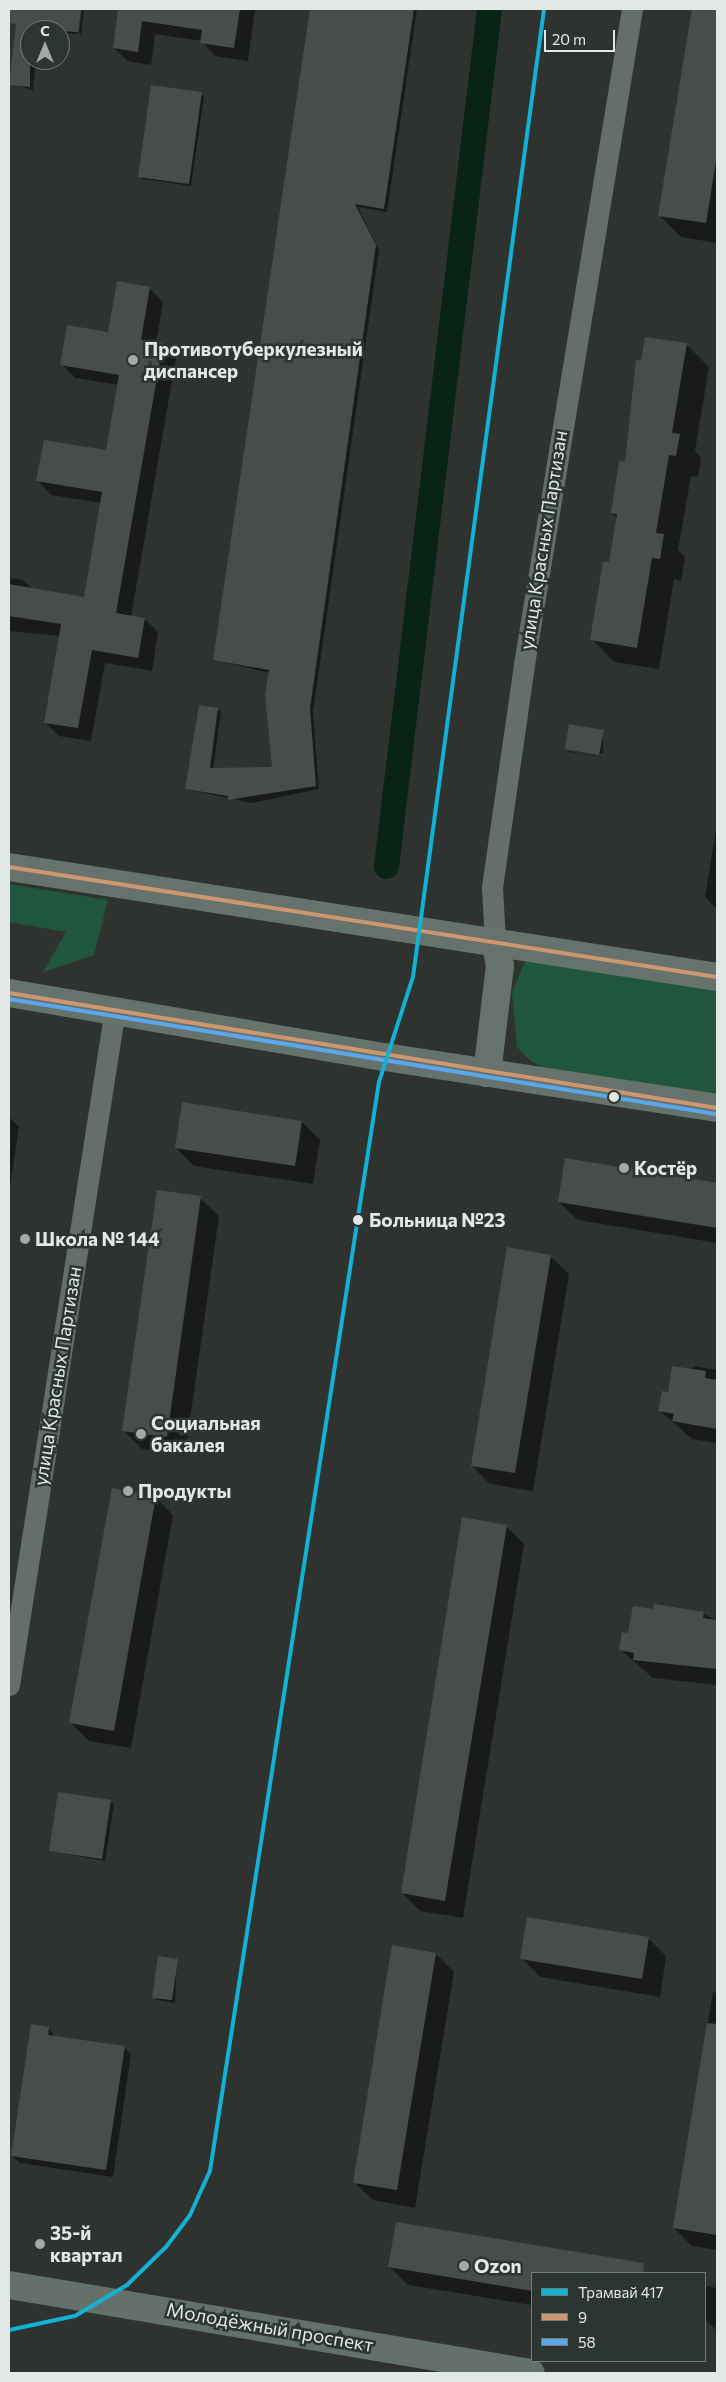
<!DOCTYPE html>
<html>
<head>
<meta charset="utf-8">
<style>
	body { margin:0 }
	#map { position:relative; width:726px; height:2382px; overflow:hidden; background:#2e3330; font-family:Commissioner,sans-serif }
	div>[style] { position:absolute }
	[style*='--x'] { left:calc(var(--x)*1px); top:calc(var(--y)*1px); width:calc(var(--w)*1px); rotate:calc(var(--a)*1deg) }
	.green>* { inset:0; background:#21563e }
	.shadow>* { inset:0; background:#0007 }
	.canal>* { height:25px; margin:-12.5px; padding:0 12.5px; transform-origin:12.5px; border-radius:12.5px; background:#0a2317 }
	.building>* { inset:0; background:#494d4a }
	.street>* { height:21px; margin:-10.5px; padding:0 10.5px; transform-origin:10.5px; border-radius:10.5px; background:#656f6a }
	.secondary>* { height:28px; margin:-14px; padding:0 14px; transform-origin:14px; border-radius:14px; background:#66736c }
	.primary>* { height:28px; margin:-14px; padding:0 14px; transform-origin:14px; border-radius:14px; background:#64706a }
	.bus-1>* { height:4px; margin:-2px; padding:0 2px; transform-origin:2px; border-radius:2px; background:#cd976f }
	.bus-2>* { height:4px; margin:-2px; padding:0 2px; transform-origin:2px; border-radius:2px; background:#5aa8eb }
	.tram-1>* { height:4px; margin:-2px; padding:0 2px; transform-origin:2px; border-radius:2px; background:#13b2d5 }
	.dots>* { width:14px; height:14px; translate:-50% -50%; box-sizing:border-box; border:2px solid #2c3530; border-radius:50% }
	span { translate:-50% -50%; white-space:nowrap; text-align:center; line-height:1.15; -webkit-text-stroke:5px #2c3530; paint-order:stroke }
	.poi-label { font-size:19px; color:#e2e8e5; font-weight:700 }
	.left { translate:0 -50%; text-align:left }
	.street-label { font-size:19px; color:#e2e8e5 }
	.stop-label { font-size:19px; color:#e2e8e5; font-weight:700 }
	.frame { position:absolute; inset:0; border:10px solid #e2e8e5; pointer-events:none }
	.legend { position:absolute; left:531px; top:2272px; width:175px; height:90px; box-sizing:border-box; background:#2c3530; border:1px solid #757d78; margin:0; padding:6px 9px; list-style:none; font-size:15px; color:#e2e8e5 }
	.legend li { display:flex; align-items:center; gap:10px; height:25px }
	.legend b { width:25px; border:1px solid #757d78 }
	.north { position:absolute; left:20px; top:20px; width:50px; height:50px; box-sizing:border-box; background:#2c3530; border:1px solid #757d78; border-radius:50%; rotate:0deg; font-size:14px; font-weight:700; line-height:20px; text-align:center; color:#e2e8e5 }
	.north::after { content:''; display:block; margin:auto; width:18px; height:22px; background:#a3a9a6; clip-path:polygon(50% 0,100% 100%,50% 72%,0 100%) }
	.scale { position:absolute; left:544px; top:30px; width:71px; height:22px; box-sizing:border-box; border:2px solid #e2e8e5; border-top:0; padding-left:6px; font-size:15px; line-height:18px; white-space:nowrap; color:#e2e8e5; -webkit-text-stroke:4px #2c3530; paint-order:stroke }
</style>
</head>
<body>
<div id="map">
	<div class="green">
		<div style="clip-path:polygon(9px 884px,108px 900px,94px 955px,43px 972px,66px 932px,9px 922px)"></div>
		<div style="clip-path:polygon(540px 957px,717px 988px,717px 1098px,549px 1070px,531px 1061px,517px 1047px,512px 992px,525px 962px)"></div>
	</div>
	<div class="shadow">
		<div style="clip-path:polygon(20px 9px,80px 9px,77px 34px,30px 30px,30px 60px,36px 60px,33px 90px,10px 84px)"></div>
		<div style="clip-path:polygon(82px 9px,84px 9px,81px 35px,79px 34px)"></div>
		<div style="clip-path:polygon(120px 9px,255px 9px,248px 61px,215px 56px,202px 41px,155px 34px,151px 65px,128px 61px,114px 48px)"></div>
		<div style="clip-path:polygon(311px 9px,417px 9px,387px 212px,358px 207px,379px 250px,313px 712px,319px 789px,251px 803px,186px 789px,218px 709px,221px 712px,213px 770px,274px 768px,270px 673px,215px 660px)"></div>
		<div style="clip-path:polygon(693px 9px,717px 9px,717px 243px,681px 237px,659px 215px)"></div>
		<div style="clip-path:polygon(201px 94px,204px 97px,191px 186px,143px 179px,140px 176px)"></div>
		<div style="clip-path:polygon(149px 288px,163px 302px,156px 344px,176px 358px,131px 617px,145px 619px,158px 632px,152px 671px,105px 663px,91px 741px,59px 736px,45px 722px,60px 636px,9px 631px,9px 578px,23px 580px,32px 589px,85px 598px,101px 503px,51px 495px,38px 481px,107px 452px,119px 385px,75px 378px,62px 364px,109px 333px)"></div>
		<div style="clip-path:polygon(687px 345px,709px 367px,695px 451px,701px 458px,698px 477px,691px 476px,678px 550px,685px 557px,681px 581px,674px 579px,659px 669px,614px 662px,592px 639px,610px 564px,617px 518px,612px 513px,626px 463px,642px 362px)"></div>
		<div style="clip-path:polygon(603px 731px,603px 754px,566px 749px)"></div>
		<div style="clip-path:polygon(568px 751px,603px 757px,602px 757px,569px 752px)"></div>
		<div style="clip-path:polygon(717px 823px,717px 909px,705px 897px)"></div>
		<div style="clip-path:polygon(9px 1117px,19px 1127px,9px 1193px)"></div>
		<div style="clip-path:polygon(302px 1122px,320px 1140px,313px 1184px,194px 1166px,176px 1148px)"></div>
		<div style="clip-path:polygon(566px 1160px,717px 1184px,717px 1243px,578px 1220px,559px 1202px)"></div>
		<div style="clip-path:polygon(200px 1198px,219px 1216px,185px 1455px,142px 1449px,123px 1430px)"></div>
		<div style="clip-path:polygon(550px 1256px,569px 1274px,533px 1491px,490px 1484px,472px 1466px)"></div>
		<div style="clip-path:polygon(694px 1366px,717px 1370px,717px 1443px,692px 1439px,660px 1411px)"></div>
		<div style="clip-path:polygon(155px 1497px,173px 1515px,131px 1748px,89px 1741px,71px 1723px)"></div>
		<div style="clip-path:polygon(506px 1526px,524px 1544px,463px 1918px,420px 1911px,402px 1893px)"></div>
		<div style="clip-path:polygon(703px 1613px,717px 1621px,717px 1685px,653px 1678px,621px 1650px,630px 1635px)"></div>
		<div style="clip-path:polygon(110px 1801px,114px 1804px,105px 1861px,51px 1851px)"></div>
		<div style="clip-path:polygon(648px 1938px,666px 1956px,660px 1997px,540px 1977px,522px 1958px)"></div>
		<div style="clip-path:polygon(436px 1954px,454px 1972px,415px 2208px,373px 2200px,354px 2182px)"></div>
		<div style="clip-path:polygon(177px 1960px,175px 2003px,157px 2000px,154px 1997px)"></div>
		<div style="clip-path:polygon(713px 1992px,717px 1993px,717px 2250px,692px 2246px,674px 2228px)"></div>
		<div style="clip-path:polygon(evenodd,32px 2026px,48px 2028px,55px 2037px,124px 2047px,131px 2054px,113px 2177px,20px 2163px,12px 2156px,32px 2026px,47px 2032px,49px 2032px,48px 2041px,45px 2041px,47px 2032px)"></div>
		<div style="clip-path:polygon(633px 2262px,644px 2273px,532px 2273px,532px 2305px,408px 2285px,390px 2267px)"></div>
		<div style="clip-path:polygon(705px 2286px,717px 2288px,717px 2331px,705px 2319px)"></div>
	</div>
	<div class="canal">
		<div style="--x:386;--y:866;--w:863;--a:-83.15"></div>
	</div>
	<div class="building">
		<div style="clip-path:polygon(9px 9px,81px 9px,78px 32px,30px 30px,30px 87px,9px 85px,16px 24px,9px 23px)"></div>
		<div style="clip-path:polygon(118px 9px,240px 9px,234px 48px,200px 43px,202px 30px,142px 21px,138px 52px,113px 48px)"></div>
		<div style="clip-path:polygon(310px 9px,414px 9px,384px 209px,355px 204px,376px 245px,310px 708px,316px 786px,228px 800px,228px 796px,185px 789px,199px 705px,218px 708px,210px 768px,272px 767px,265px 694px,269px 670px,213px 660px)"></div>
		<div style="clip-path:polygon(692px 9px,717px 9px,717px 155px,706px 223px,658px 216px)"></div>
		<div style="clip-path:polygon(151px 85px,202px 92px,189px 184px,138px 177px)"></div>
		<div style="clip-path:polygon(117px 281px,150px 287px,141px 340px,163px 343px,116px 613px,145px 618px,138px 658px,92px 650px,78px 728px,44px 723px,61px 624px,9px 616px,9px 584px,84px 597px,102px 492px,36px 481px,44px 440px,106px 450px,119px 375px,60px 365px,67px 325px,108px 332px)"></div>
		<div style="clip-path:polygon(645px 337px,687px 343px,672px 433px,680px 434px,676px 456px,669px 455px,656px 533px,664px 534px,660px 559px,652px 558px,637px 648px,590px 640px,603px 562px,609px 562px,617px 514px,611px 513px,619px 461px,625px 462px,636px 360px,641px 361px)"></div>
		<div style="clip-path:polygon(569px 724px,604px 730px,599px 755px,565px 749px)"></div>
		<div style="clip-path:polygon(182px 1102px,302px 1121px,295px 1166px,175px 1148px)"></div>
		<div style="clip-path:polygon(565px 1158px,717px 1183px,717px 1228px,558px 1202px)"></div>
		<div style="clip-path:polygon(157px 1190px,201px 1196px,167px 1437px,122px 1431px)"></div>
		<div style="clip-path:polygon(507px 1247px,551px 1255px,515px 1473px,471px 1466px)"></div>
		<div style="clip-path:polygon(672px 1366px,706px 1371px,705px 1378px,717px 1380px,717px 1429px,672px 1421px,674px 1414px,658px 1411px,662px 1391px,668px 1392px)"></div>
		<div style="clip-path:polygon(112px 1488px,156px 1496px,114px 1731px,69px 1723px)"></div>
		<div style="clip-path:polygon(462px 1517px,507px 1525px,445px 1901px,401px 1893px)"></div>
		<div style="clip-path:polygon(654px 1604px,704px 1612px,703px 1618px,717px 1620px,717px 1669px,633px 1660px,634px 1653px,619px 1650px,622px 1632px,628px 1633px,633px 1606px,653px 1609px)"></div>
		<div style="clip-path:polygon(58px 1792px,111px 1800px,102px 1859px,49px 1851px)"></div>
		<div style="clip-path:polygon(527px 1917px,649px 1937px,642px 1979px,520px 1959px)"></div>
		<div style="clip-path:polygon(392px 1945px,436px 1953px,397px 2190px,353px 2183px)"></div>
		<div style="clip-path:polygon(158px 1956px,178px 1959px,172px 2000px,152px 1998px)"></div>
		<div style="clip-path:polygon(707px 2023px,717px 2024px,717px 2235px,673px 2228px)"></div>
		<div style="clip-path:polygon(31px 2024px,49px 2027px,48px 2035px,125px 2046px,106px 2170px,11px 2156px)"></div>
		<div style="clip-path:polygon(396px 2222px,644px 2263px,643px 2273px,532px 2273px,532px 2291px,388px 2267px)"></div>
	</div>
	<div class="street">
		<div style="--x:495;--y:941;--w:54;--a:-93.2"></div>
		<div style="--x:492;--y:887;--w:225;--a:-81.8"></div>
		<div style="--x:524;--y:664;--w:664;--a:-80.64"></div>
		<div style="--x:9;--y:1685;--w:684;--a:-81.09"></div>
	</div>
	<div class="secondary">
		<div style="--x:9;--y:867;--w:716;--a:8.83"></div>
		<div style="--x:9;--y:993;--w:381;--a:9.7"></div>
		<div style="--x:385;--y:1057;--w:336;--a:8.7"></div>
		<div style="--x:487;--y:1073;--w:108;--a:-83.1"></div>
		<div style="--x:500;--y:966;--w:25;--a:-101"></div>
	</div>
	<div class="primary">
		<div style="--x:9;--y:2285;--w:529;--a:9.57"></div>
	</div>
	<div class="bus-1">
		<div style="--x:9;--y:867;--w:716;--a:8.83"></div>
		<div style="--x:9;--y:993;--w:717;--a:9.23"></div>
	</div>
	<div class="bus-2">
		<div style="--x:9;--y:999;--w:716;--a:9.24"></div>
	</div>
	<div class="tram-1">
		<div style="--x:9;--y:2330;--w:67;--a:-12"></div>
		<div style="--x:75;--y:2316;--w:61;--a:-30.8"></div>
		<div style="--x:127;--y:2285;--w:54;--a:-44.3"></div>
		<div style="--x:166;--y:2247;--w:40;--a:-53"></div>
		<div style="--x:190;--y:2215;--w:48;--a:-65.6"></div>
		<div style="--x:210;--y:2171;--w:1102;--a:-81.18"></div>
		<div style="--x:379;--y:1082;--w:110;--a:-72.1"></div>
		<div style="--x:413;--y:977;--w:977;--a:-82.29"></div>
	</div>
	<div class="dots">
		<div style="left:133px;top:360px;background:#a3a9a6"></div>
		<div style="left:614px;top:1097px;background:#e2e8e5"></div>
		<div style="left:624px;top:1168px;background:#a3a9a6"></div>
		<div style="left:358px;top:1220px;background:#e2e8e5"></div>
		<div style="left:25px;top:1239px;background:#a3a9a6"></div>
		<div style="left:141px;top:1434px;background:#a3a9a6"></div>
		<div style="left:128px;top:1491px;background:#a3a9a6"></div>
		<div style="left:40px;top:2244px;background:#a3a9a6"></div>
		<div style="left:464px;top:2266px;background:#a3a9a6"></div>
	</div>
	<div class="poi-label">
		<span class="left" style="left:144px;top:360px">Противотуберкулезный<br>диспансер</span>
		<span class="left" style="left:634px;top:1168px">Костёр</span>
		<span class="left" style="left:35px;top:1239px">Школа № 144</span>
		<span class="left" style="left:151px;top:1434px">Социальная<br>бакалея</span>
		<span class="left" style="left:138px;top:1491px">Продукты</span>
		<span class="left" style="left:50px;top:2244px">35-й<br>квартал</span>
		<span class="left" style="left:474px;top:2266px">Ozon</span>
	</div>
	<div class="street-label">
		<span style="left:543px;top:540px;rotate:-81deg">улица Красных Партизан</span>
		<span style="left:57px;top:1376px;rotate:-81deg">улица Красных Партизан</span>
		<span style="left:270px;top:2327px;rotate:10deg">Молодёжный проспект</span>
	</div>
	<div class="stop-label">
		<span class="left" style="left:369px;top:1220px">Больница №23</span>
	</div>
	<div class="frame"></div>
	<ul class="legend">
	<li><b style="height:6px;background:#13b2d5"></b>Трамвай 417</li>
	<li><b style="height:6px;background:#cd976f"></b>9</li>
	<li><b style="height:6px;background:#5aa8eb"></b>58</li>
	</ul>
	<div class="north">С</div>
	<div class="scale">20 m</div>
</div>
</body>
</html>
